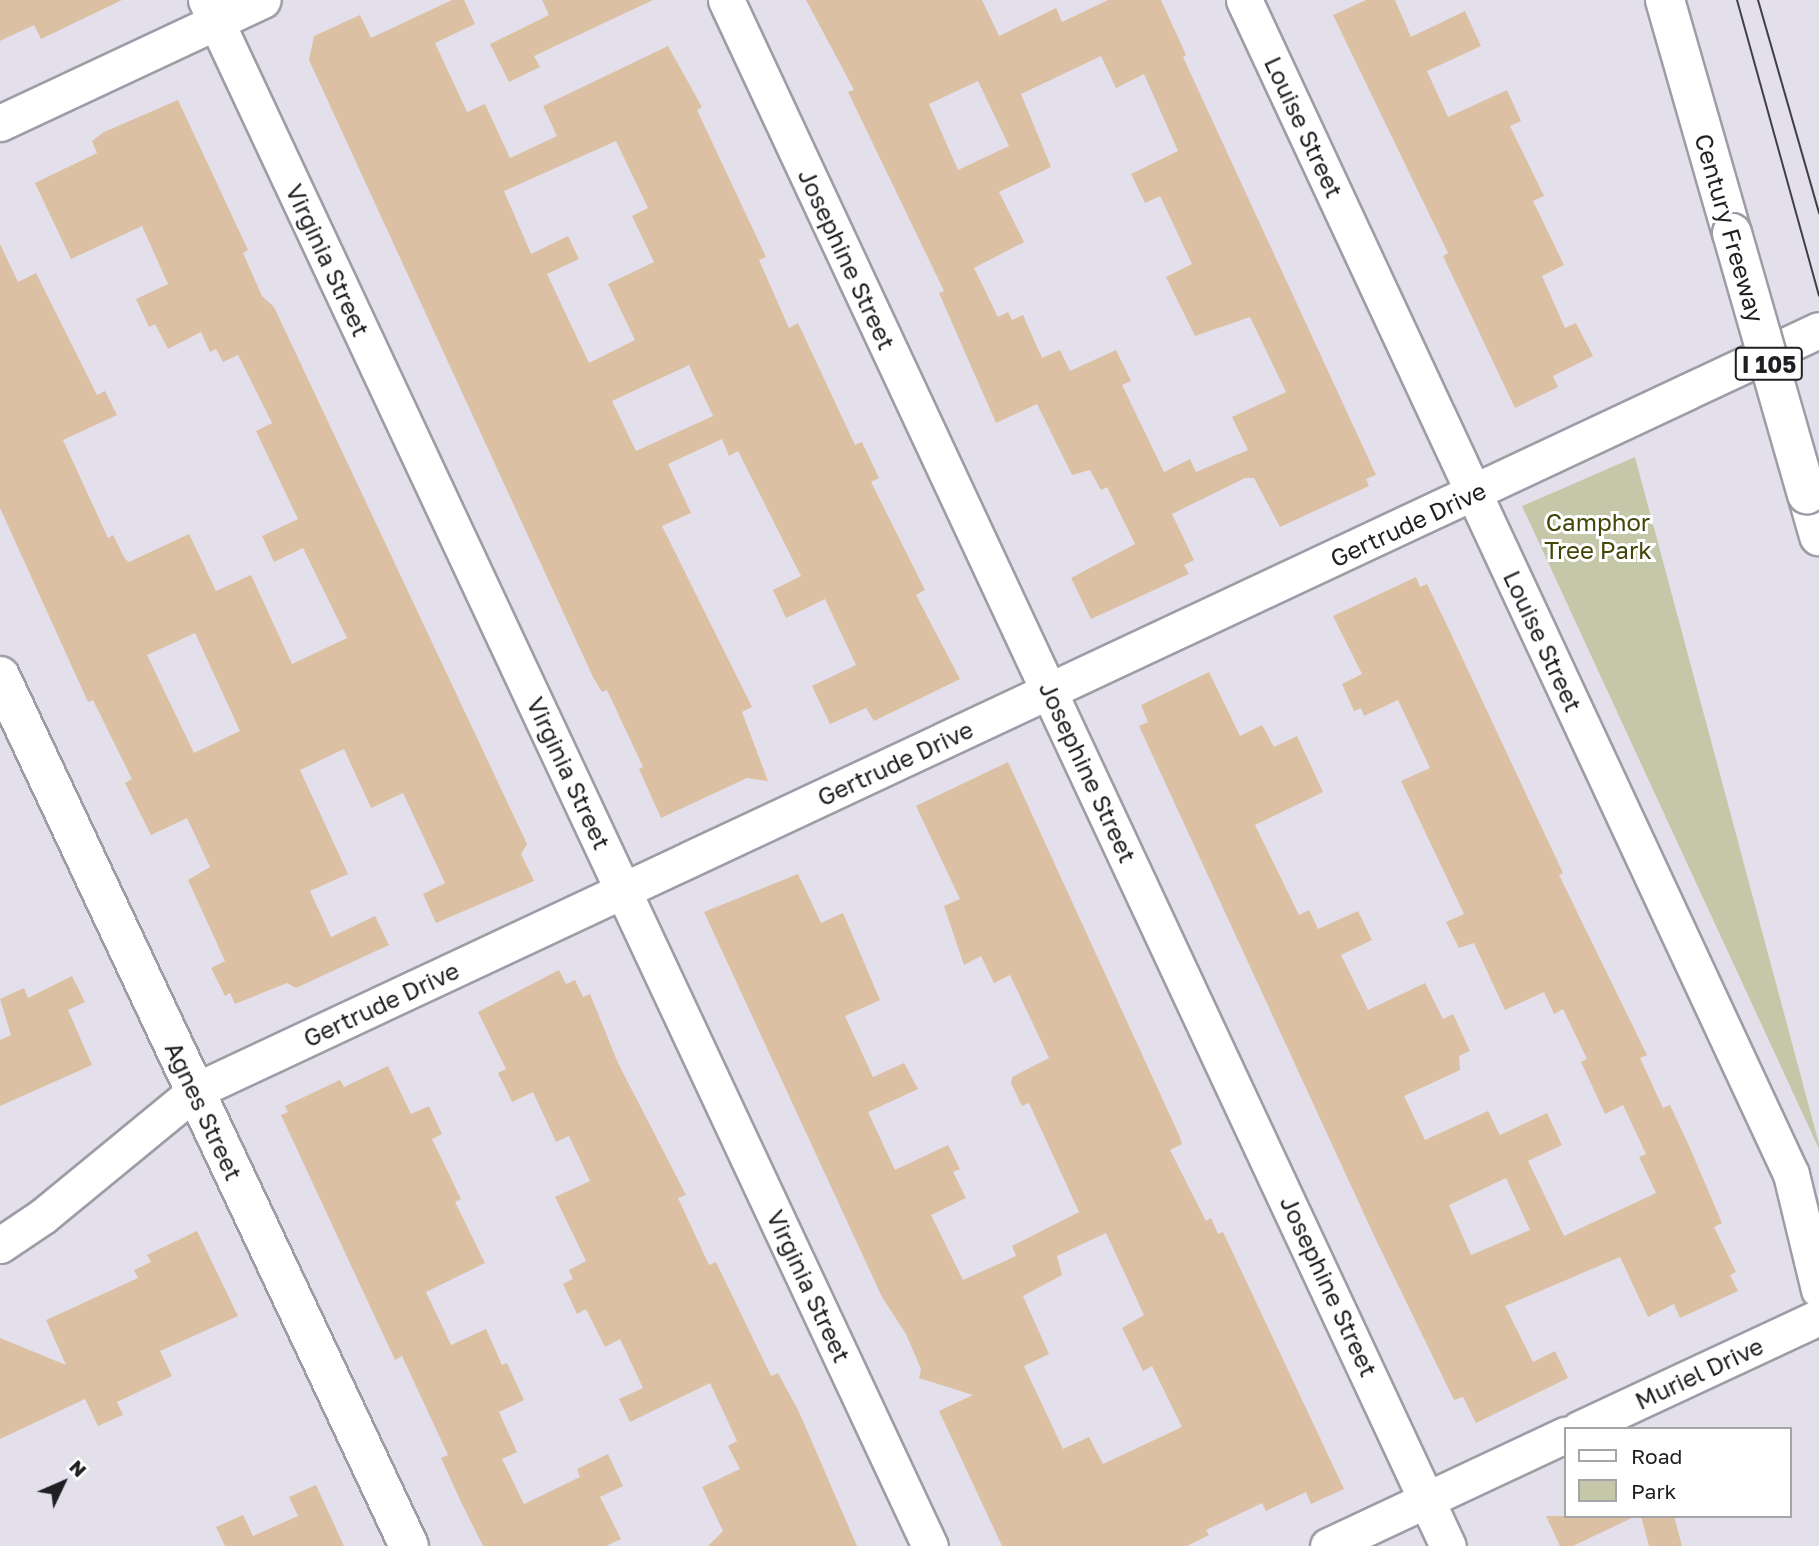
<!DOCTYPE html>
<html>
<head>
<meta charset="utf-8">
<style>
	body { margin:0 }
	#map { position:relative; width:1819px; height:1546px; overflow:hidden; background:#e3e0eb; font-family:"Golos Text",sans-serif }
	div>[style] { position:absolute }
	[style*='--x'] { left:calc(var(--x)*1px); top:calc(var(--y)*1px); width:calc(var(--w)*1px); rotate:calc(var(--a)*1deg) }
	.green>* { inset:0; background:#c4c8a9 }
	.building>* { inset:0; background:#dbc0a3 }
	.roads { filter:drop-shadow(2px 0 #9e9ca6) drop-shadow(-2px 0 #9e9ca6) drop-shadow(0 2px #9e9ca6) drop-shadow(0 -2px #9e9ca6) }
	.minor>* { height:35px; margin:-17.5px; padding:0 17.5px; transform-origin:17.5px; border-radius:17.5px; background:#fff }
	.tertiary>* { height:38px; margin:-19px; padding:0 19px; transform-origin:19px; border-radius:19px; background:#fff }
	.motorway>* { height:38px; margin:-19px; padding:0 19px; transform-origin:19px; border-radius:19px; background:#fff }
	.tram>* { height:2px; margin:-1px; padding:0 1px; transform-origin:1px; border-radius:1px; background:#414045 }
	.bridges { filter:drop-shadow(2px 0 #9e9ca6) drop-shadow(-2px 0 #9e9ca6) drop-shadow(0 2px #9e9ca6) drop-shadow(0 -2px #9e9ca6) }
	.motorway-bridge>* { height:38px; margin:-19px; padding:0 19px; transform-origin:19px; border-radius:19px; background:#fff }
	span { translate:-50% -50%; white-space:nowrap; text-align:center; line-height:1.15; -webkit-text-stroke:6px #fff; paint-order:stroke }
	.shield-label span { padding:2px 5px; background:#fff; border:2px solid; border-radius:5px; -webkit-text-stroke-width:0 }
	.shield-label { font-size:23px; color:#1f1e22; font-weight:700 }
	.street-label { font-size:24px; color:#1f1e22 }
	.park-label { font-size:24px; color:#424608 }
	.legend { position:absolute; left:1564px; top:1427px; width:228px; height:91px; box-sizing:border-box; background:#fff; border:2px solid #a5a5a7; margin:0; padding:9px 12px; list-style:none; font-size:21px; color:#1f1e22 }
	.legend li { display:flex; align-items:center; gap:14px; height:35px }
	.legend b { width:35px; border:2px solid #a5a5a7 }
	.north { position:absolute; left:28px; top:1448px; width:70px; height:70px; -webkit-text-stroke:5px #fff; paint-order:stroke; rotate:46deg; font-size:19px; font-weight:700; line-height:28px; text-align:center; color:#1f1e22 }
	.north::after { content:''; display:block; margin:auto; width:24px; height:32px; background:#1f1e22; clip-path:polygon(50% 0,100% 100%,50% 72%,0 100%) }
</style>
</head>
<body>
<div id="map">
	<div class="green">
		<div style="clip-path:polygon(1635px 457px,1819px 1144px,1819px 1149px,1522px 506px)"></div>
	</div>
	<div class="building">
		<div style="clip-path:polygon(0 0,122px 0,41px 39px,34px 25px,0 41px)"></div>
		<div style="clip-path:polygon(evenodd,452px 0,464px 0,475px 24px,435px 43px,467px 112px,485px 104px,510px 158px,557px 136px,543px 106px,668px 46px,702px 107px,697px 110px,766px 257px,759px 260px,789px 328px,798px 323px,855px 445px,862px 442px,879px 478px,871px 482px,925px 590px,916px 595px,960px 679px,874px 721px,866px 708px,830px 724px,812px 686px,856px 665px,825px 599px,786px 618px,773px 590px,801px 576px,738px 451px,729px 456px,722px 439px,668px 464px,691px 513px,662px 526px,752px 707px,742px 712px,768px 781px,747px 778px,661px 818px,639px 769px,643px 767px,607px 690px,602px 692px,593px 677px,309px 60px,314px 36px,360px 15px,371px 38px,452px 0,616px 141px,648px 208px,632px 216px,654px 262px,608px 284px,635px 340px,589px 363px,547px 274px,579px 259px,568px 236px,531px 254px,504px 191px,616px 141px,452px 0,689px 365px,713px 416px,636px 451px,612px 401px,689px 365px)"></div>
		<div style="clip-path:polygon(542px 0,653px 0,534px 56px,540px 67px,509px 82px,490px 44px,549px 15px)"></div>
		<div style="clip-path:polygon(evenodd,806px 0,982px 0,999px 36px,1056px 8px,1062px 22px,1108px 0,1161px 0,1186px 55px,1183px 57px,1376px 475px,1366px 479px,1369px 486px,1280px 527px,1254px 478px,1245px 478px,1172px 514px,1194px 560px,1184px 565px,1189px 574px,1091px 619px,1071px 578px,1135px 544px,1107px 487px,1101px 490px,1090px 470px,1072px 475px,1037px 404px,996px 423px,939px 293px,944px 291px,848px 92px,854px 90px,806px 0,1101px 56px,1116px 88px,1144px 74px,1178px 151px,1131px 174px,1145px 203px,1160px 196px,1192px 264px,1166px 277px,1195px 336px,1250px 317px,1286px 392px,1232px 417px,1248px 450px,1196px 472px,1190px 459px,1164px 472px,1122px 385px,1131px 381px,1116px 350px,1070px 371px,1060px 350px,1042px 358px,1023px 315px,1012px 320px,1008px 312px,998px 317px,974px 268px,1024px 242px,999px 192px,1051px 167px,1021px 94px,1101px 56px,806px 0,978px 81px,1009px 146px,958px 170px,929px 104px,978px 81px)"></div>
		<div style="clip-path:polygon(1366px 0,1395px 0,1411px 37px,1465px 11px,1481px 46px,1427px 71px,1448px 117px,1507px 90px,1521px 121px,1510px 126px,1544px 196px,1533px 201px,1564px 265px,1542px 276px,1565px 328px,1576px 323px,1593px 356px,1553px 376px,1558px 387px,1515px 408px,1443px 256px,1448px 253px,1333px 15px)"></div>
		<div style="clip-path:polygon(evenodd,178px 100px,248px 250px,243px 253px,262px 296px,274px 307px,527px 844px,521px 854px,534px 881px,436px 923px,423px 894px,445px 883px,403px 793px,371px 808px,344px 749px,300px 770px,348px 874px,310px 891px,331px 937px,375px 916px,389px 945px,296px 988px,287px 983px,235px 1004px,230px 993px,225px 996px,211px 968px,225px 961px,188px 880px,210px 867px,187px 818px,151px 835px,125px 783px,132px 779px,93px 700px,88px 702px,0 508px,0 244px,18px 282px,36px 273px,97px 395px,105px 391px,117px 415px,63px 440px,108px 538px,113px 535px,125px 559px,129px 562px,189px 534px,216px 591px,251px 575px,292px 664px,347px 638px,303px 548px,274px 562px,262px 536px,298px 519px,256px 431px,272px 423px,238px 355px,223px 362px,216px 349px,210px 352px,201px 332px,168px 349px,155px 324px,149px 327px,136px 299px,168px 284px,142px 226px,71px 259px,35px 183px,97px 153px,92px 141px,104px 132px,178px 100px,195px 633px,240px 731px,194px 753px,147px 655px,195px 633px)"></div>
		<div style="clip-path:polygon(evenodd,1416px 577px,1420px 587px,1427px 584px,1444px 619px,1563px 873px,1559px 875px,1647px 1055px,1640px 1058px,1663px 1108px,1670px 1105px,1690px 1148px,1722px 1223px,1714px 1227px,1736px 1272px,1730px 1275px,1738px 1291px,1680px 1318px,1674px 1304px,1648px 1317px,1620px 1257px,1505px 1306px,1533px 1362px,1555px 1351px,1568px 1378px,1476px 1423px,1463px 1397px,1454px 1400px,1377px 1242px,1139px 726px,1148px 722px,1141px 705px,1209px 672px,1240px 736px,1262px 725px,1274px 747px,1297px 736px,1323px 792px,1255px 825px,1299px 915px,1309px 910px,1318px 929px,1358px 911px,1372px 940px,1341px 955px,1368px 1010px,1425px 983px,1443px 1019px,1453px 1014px,1470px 1051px,1459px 1056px,1460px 1070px,1404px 1096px,1425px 1140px,1488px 1111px,1500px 1135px,1547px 1113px,1562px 1145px,1528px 1161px,1564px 1236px,1656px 1193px,1639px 1157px,1646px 1154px,1623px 1105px,1605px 1114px,1581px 1062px,1587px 1059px,1563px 1009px,1554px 1014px,1544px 992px,1505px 1010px,1474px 943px,1459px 948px,1446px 922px,1464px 914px,1401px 781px,1430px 768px,1398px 700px,1364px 716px,1361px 708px,1354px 711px,1342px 684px,1362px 674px,1333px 616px,1416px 577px,1506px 1178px,1530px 1230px,1471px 1255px,1449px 1205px,1506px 1178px)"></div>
		<div style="clip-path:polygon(evenodd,1008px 762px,1179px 1135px,1182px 1144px,1170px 1150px,1206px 1221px,1211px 1218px,1218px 1234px,1223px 1232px,1344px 1489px,1311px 1504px,1306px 1492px,1266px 1511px,1262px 1503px,1206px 1530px,1209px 1535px,1187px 1546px,1002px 1546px,939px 1411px,973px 1395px,919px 1378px,921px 1369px,906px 1334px,882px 1297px,704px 912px,798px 874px,821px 923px,843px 913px,880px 1000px,845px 1016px,873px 1077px,904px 1063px,918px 1089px,868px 1112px,895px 1170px,948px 1145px,960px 1169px,953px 1172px,966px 1198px,931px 1215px,963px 1280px,1016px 1256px,1012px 1246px,1079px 1212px,1029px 1103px,1022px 1106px,1011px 1083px,1012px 1077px,1049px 1058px,1010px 975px,994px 983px,981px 956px,964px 965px,944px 906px,960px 899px,916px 806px,1008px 762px,1106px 1233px,1144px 1315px,1122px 1328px,1143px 1371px,1152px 1366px,1182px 1427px,1103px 1464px,1089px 1437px,1063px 1449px,1024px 1366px,1049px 1354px,1023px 1296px,1062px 1275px,1057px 1256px,1106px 1233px)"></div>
		<div style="clip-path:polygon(559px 970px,566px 984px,575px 980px,583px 997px,590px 994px,618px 1063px,686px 1195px,678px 1198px,709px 1265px,716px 1262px,771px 1376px,778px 1373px,799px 1412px,857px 1546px,708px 1546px,723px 1531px,702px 1487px,740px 1469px,728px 1446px,737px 1441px,710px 1383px,630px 1422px,619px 1399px,643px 1388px,620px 1339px,605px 1347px,586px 1309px,577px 1314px,563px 1284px,573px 1279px,569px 1270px,586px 1261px,555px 1197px,590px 1181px,569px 1136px,556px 1142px,533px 1092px,512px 1102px,498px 1073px,506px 1069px,478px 1012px)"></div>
		<div style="clip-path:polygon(72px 976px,85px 1002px,68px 1010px,92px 1065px,0 1106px,0 1040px,11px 1035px,0 999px,24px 988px,28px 998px)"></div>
		<div style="clip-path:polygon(388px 1066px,411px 1114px,429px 1106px,442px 1134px,432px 1139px,461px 1199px,455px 1202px,485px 1263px,426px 1292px,451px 1345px,486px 1329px,502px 1365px,507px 1363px,524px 1400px,499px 1412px,517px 1452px,502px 1459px,524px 1504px,580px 1477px,577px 1469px,608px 1454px,623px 1486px,600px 1497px,621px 1539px,606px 1546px,483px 1546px,461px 1502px,441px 1458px,448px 1455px,402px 1356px,395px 1360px,281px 1115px,288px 1112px,285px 1106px,340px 1080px,344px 1087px)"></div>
		<div style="clip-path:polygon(197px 1231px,238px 1316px,160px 1351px,172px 1376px,117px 1402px,123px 1415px,98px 1426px,85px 1399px,0 1439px,0 1338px,66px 1365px,46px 1320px,138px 1278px,134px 1270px,151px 1262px,147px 1255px)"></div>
		<div style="clip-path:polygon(316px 1485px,344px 1546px,225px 1546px,216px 1527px,243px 1515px,253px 1536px,298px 1516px,289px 1497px)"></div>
		<div style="clip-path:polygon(1546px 1516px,1636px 1516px,1573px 1546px,1560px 1546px)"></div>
		<div style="clip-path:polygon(1641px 1516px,1674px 1516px,1682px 1546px,1649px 1546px)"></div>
	</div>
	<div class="roads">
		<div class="minor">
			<div style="--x:206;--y:0;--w:1707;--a:64.91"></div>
			<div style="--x:726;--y:0;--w:1706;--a:64.97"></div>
			<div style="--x:1244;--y:0;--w:1295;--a:65.02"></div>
			<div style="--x:1791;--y:1174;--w:119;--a:76.4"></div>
			<div style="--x:0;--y:123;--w:290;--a:-25.1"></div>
			<div style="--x:0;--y:1245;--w:52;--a:-34"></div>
			<div style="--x:43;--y:1216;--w:197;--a:-39.4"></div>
			<div style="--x:195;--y:1091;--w:1793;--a:-25.11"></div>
			<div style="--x:1579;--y:1429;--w:265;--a:-25"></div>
			<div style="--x:1328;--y:1546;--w:262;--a:-25.1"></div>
		</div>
		<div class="tertiary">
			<div style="--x:0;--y:676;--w:961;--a:64.82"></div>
		</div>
		<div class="motorway">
			<div style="--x:1665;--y:0;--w:242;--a:74"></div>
			<div style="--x:1807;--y:494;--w:44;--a:74.1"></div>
		</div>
	</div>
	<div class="tram">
		<div style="--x:1737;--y:0;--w:307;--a:74.5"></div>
		<div style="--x:1758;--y:0;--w:222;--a:74"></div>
	</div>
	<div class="bridges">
		<div class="motorway-bridge">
			<div style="--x:1732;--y:233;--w:272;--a:74"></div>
		</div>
	</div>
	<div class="shield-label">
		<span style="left:1769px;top:364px">I 105</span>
	</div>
	<div class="street-label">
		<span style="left:1304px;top:127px;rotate:65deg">Louise Street</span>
		<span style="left:1730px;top:228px;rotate:74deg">Century Freeway</span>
		<span style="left:847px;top:259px;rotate:65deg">Josephine Street</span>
		<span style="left:328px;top:260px;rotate:65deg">Virginia Street</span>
		<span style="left:1408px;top:524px;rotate:-25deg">Gertrude Drive</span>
		<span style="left:1543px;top:641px;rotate:65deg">Louise Street</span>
		<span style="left:895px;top:763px;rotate:-25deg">Gertrude Drive</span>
		<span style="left:1088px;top:772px;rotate:65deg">Josephine Street</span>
		<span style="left:569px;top:773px;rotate:65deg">Virginia Street</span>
		<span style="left:381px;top:1004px;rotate:-25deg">Gertrude Drive</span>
		<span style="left:204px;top:1111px;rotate:65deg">Agnes Street</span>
		<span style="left:809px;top:1286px;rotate:65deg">Virginia Street</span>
		<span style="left:1329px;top:1286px;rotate:65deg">Josephine Street</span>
		<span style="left:1699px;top:1373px;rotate:-25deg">Muriel Drive</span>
	</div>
	<div class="park-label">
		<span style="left:1598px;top:536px">Camphor<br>Tree Park</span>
	</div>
	<ul class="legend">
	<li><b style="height:9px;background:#fff"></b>Road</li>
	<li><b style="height:19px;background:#c4c8a9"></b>Park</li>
	</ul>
	<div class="north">N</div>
</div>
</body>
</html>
